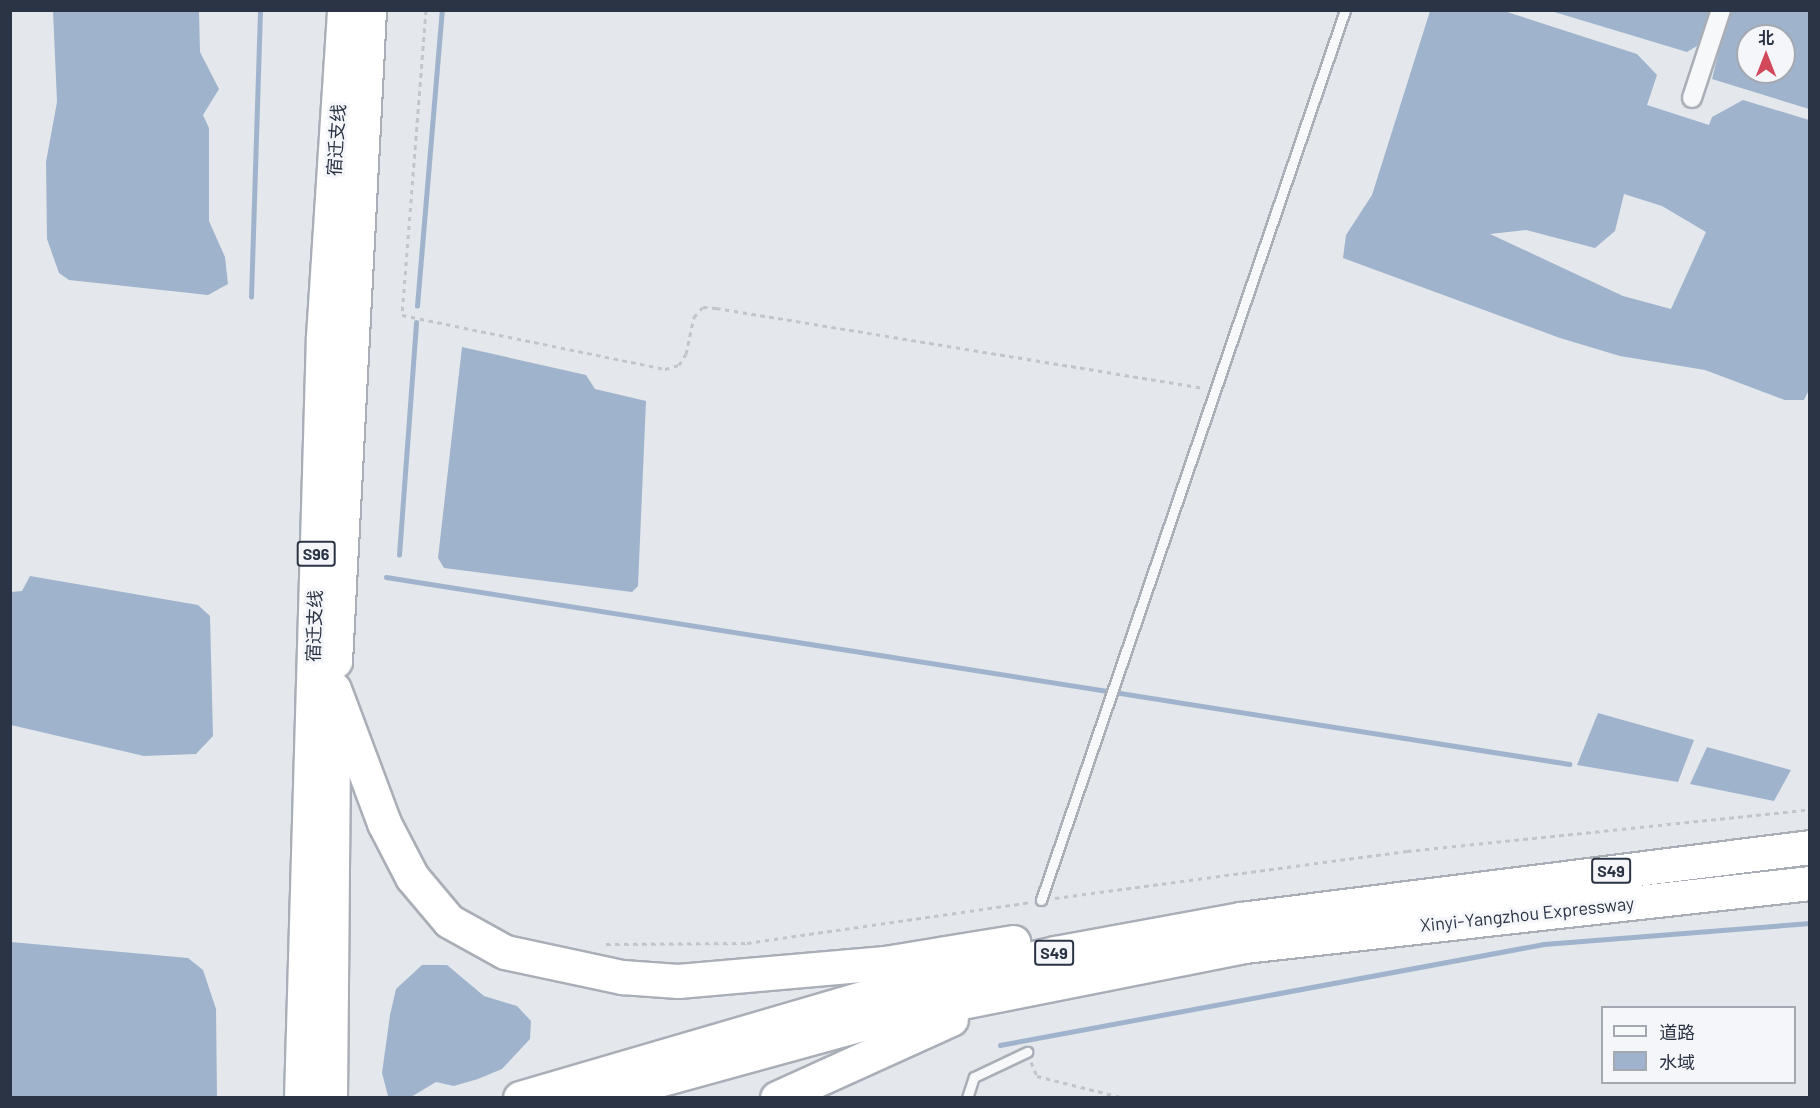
<!DOCTYPE html>
<html>
<head>
<meta charset="utf-8">
<style>
	body { margin:0 }
	#map { position:relative; width:1820px; height:1108px; overflow:hidden; background:#e4e7ec; font-family:Barlow,"Noto Sans SC",sans-serif }
	div>[style] { position:absolute }
	[style*='--x'] { left:calc(var(--x)*1px); top:calc(var(--y)*1px); width:calc(var(--w)*1px); rotate:calc(var(--a)*1deg) }
	.water>* { inset:0; background:#9fb4cc }
	.stream>* { height:4.5px; margin:-2.25px; padding:0 2.25px; transform-origin:2.25px; border-radius:2.25px; background:#9fb4cc }
	.path>* { height:3px; margin-top:-1.5px; transform-origin:0; background:repeating-linear-gradient(90deg,#c2c5cb 0 4.5px,transparent 0 9px) }
	.roads { filter:drop-shadow(2px 0 #a9aeb7) drop-shadow(-2px 0 #a9aeb7) drop-shadow(0 2px #a9aeb7) drop-shadow(0 -2px #a9aeb7) }
	.service>* { height:9px; margin:-4.5px; padding:0 4.5px; transform-origin:4.5px; border-radius:4.5px; background:#f7f8fa }
	.minor>* { height:18px; margin:-9px; padding:0 9px; transform-origin:9px; border-radius:9px; background:#f7f8fa }
	.motorway>* { height:33px; margin:-16.5px; padding:0 16.5px; transform-origin:16.5px; border-radius:16.5px; background:#fff }
	span { translate:-50% -50%; white-space:nowrap; text-align:center; line-height:1.15; -webkit-text-stroke:6px #f4f6f9; paint-order:stroke }
	.shield-label span { padding:2px 4px; background:#f4f6f9; border:2px solid; border-radius:4px; -webkit-text-stroke-width:0 }
	.shield-label { font-size:16px; color:#2b3445; font-weight:700 }
	.street-label { font-size:18px; color:#2b3445 }
	.frame { position:absolute; inset:0; border:12px solid #2b3445; pointer-events:none }
	.legend { position:absolute; left:1601px; top:1006px; width:195px; height:78px; box-sizing:border-box; background:#f4f6f9; border:2px solid #a4a8b1; margin:0; padding:8px 10px; list-style:none; font-size:18px; color:#2b3445 }
	.legend li { display:flex; align-items:center; gap:12px; height:30px }
	.legend b { width:30px; border:2px solid #a4a8b1 }
	.north { position:absolute; left:1736px; top:24px; width:60px; height:60px; box-sizing:border-box; background:#f4f6f9; border:2px solid #a4a8b1; border-radius:50%; rotate:0deg; font-size:16px; font-weight:700; line-height:24px; text-align:center; color:#2b3445 }
	.north::after { content:''; display:block; margin:auto; width:21px; height:27px; background:#d1495b; clip-path:polygon(50% 0,100% 100%,50% 72%,0 100%) }
</style>
</head>
<body>
<div id="map">
	<div class="water">
		<div style="clip-path:polygon(53px 11px,199px 11px,200px 52px,219px 89px,203px 115px,209px 128px,209px 221px,225px 257px,228px 284px,208px 295px,69px 280px,59px 273px,47px 239px,46px 162px,57px 102px)"></div>
		<div style="clip-path:polygon(evenodd,1430px 11px,1504px 11px,1637px 54px,1657px 75px,1647px 105px,1709px 125px,1712px 117px,1743px 100px,1809px 120px,1810px 388px,1804px 400px,1785px 400px,1705px 370px,1620px 356px,1560px 338px,1343px 258px,1346px 235px,1372px 195px,1430px 11px,1624px 194px,1662px 206px,1706px 232px,1671px 309px,1623px 296px,1490px 234px,1526px 230px,1595px 248px,1615px 231px,1624px 194px)"></div>
		<div style="clip-path:polygon(1551px 11px,1713px 11px,1697px 46px,1687px 52px)"></div>
		<div style="clip-path:polygon(evenodd,1729px 11px,1809px 11px,1809px 109px,1712px 79px,1729px 11px,1748px 36px,1784px 36px,1784px 72px,1748px 72px,1748px 36px)"></div>
		<div style="clip-path:polygon(462px 347px,586px 375px,595px 389px,646px 401px,638px 586px,632px 592px,444px 568px,438px 558px)"></div>
		<div style="clip-path:polygon(30px 576px,198px 605px,210px 616px,213px 736px,196px 754px,144px 756px,11px 725px,11px 592px,22px 591px)"></div>
		<div style="clip-path:polygon(1598px 713px,1694px 740px,1678px 782px,1577px 765px)"></div>
		<div style="clip-path:polygon(1707px 747px,1791px 770px,1774px 801px,1690px 784px)"></div>
		<div style="clip-path:polygon(11px 942px,188px 958px,203px 970px,216px 1009px,217px 1097px,11px 1097px)"></div>
		<div style="clip-path:polygon(422px 965px,447px 965px,484px 996px,517px 1006px,531px 1021px,530px 1039px,502px 1069px,478px 1079px,454px 1086px,436px 1082px,411px 1097px,394px 1097px,388px 1096px,382px 1073px,390px 1015px,396px 989px)"></div>
	</div>
	<div class="stream">
		<div style="--x:251;--y:297;--w:287;--a:-88.2"></div>
		<div style="--x:417;--y:306;--w:297;--a:-85.2"></div>
		<div style="--x:399;--y:555;--w:233;--a:-85.8"></div>
		<div style="--x:386;--y:577;--w:1198;--a:8.98"></div>
		<div style="--x:1000;--y:1045;--w:553;--a:-10.52"></div>
		<div style="--x:1544;--y:944;--w:267;--a:-4.5"></div>
	</div>
	<div class="path">
		<div style="--x:426;--y:10;--w:306;--a:94.5"></div>
		<div style="--x:402;--y:315;--w:268;--a:11.6"></div>
		<div style="--x:665;--y:369;--w:15;--a:-16"></div>
		<div style="--x:679;--y:365;--w:13;--a:-58"></div>
		<div style="--x:686;--y:354;--w:38;--a:-78"></div>
		<div style="--x:694;--y:317;--w:13;--a:-48"></div>
		<div style="--x:703;--y:307;--w:13;--a:4"></div>
		<div style="--x:716;--y:308;--w:493;--a:9.3"></div>
		<div style="--x:1055;--y:898;--w:355;--a:-7.6"></div>
		<div style="--x:1407;--y:851;--w:405;--a:-5.9"></div>
		<div style="--x:606;--y:944;--w:141;--a:-0.4"></div>
		<div style="--x:747;--y:943;--w:287;--a:-8.2"></div>
		<div style="--x:1031;--y:1062;--w:15;--a:67"></div>
		<div style="--x:1037;--y:1076;--w:90;--a:14.2"></div>
	</div>
	<div class="roads">
		<div class="service">
			<div style="--x:1041;--y:900;--w:940;--a:-71.14"></div>
			<div style="--x:967;--y:1098;--w:22;--a:-72"></div>
			<div style="--x:974;--y:1077;--w:59;--a:-25.3"></div>
		</div>
		<div class="minor">
			<div style="--x:1692;--y:98;--w:93;--a:-71.8"></div>
		</div>
		<div class="motorway">
			<div style="--x:335;--y:661;--w:652;--a:-87.01"></div>
			<div style="--x:334;--y:689;--w:143;--a:69.5"></div>
			<div style="--x:384;--y:823;--w:61;--a:62.6"></div>
			<div style="--x:412;--y:877;--w:57;--a:49.9"></div>
			<div style="--x:449;--y:921;--w:64;--a:29"></div>
			<div style="--x:505;--y:952;--w:120;--a:12.1"></div>
			<div style="--x:622;--y:977;--w:56;--a:4.1"></div>
			<div style="--x:678;--y:981;--w:208;--a:-5"></div>
			<div style="--x:885;--y:963;--w:130;--a:-9.3"></div>
			<div style="--x:301;--y:1098;--w:762;--a:-88.35"></div>
			<div style="--x:323;--y:336;--w:327;--a:-86.3"></div>
			<div style="--x:330;--y:1098;--w:377;--a:-89.5"></div>
			<div style="--x:520;--y:1098;--w:370;--a:-16.3"></div>
			<div style="--x:875;--y:994;--w:185;--a:-12.8"></div>
			<div style="--x:1055;--y:953;--w:189;--a:-10.4"></div>
			<div style="--x:1241;--y:919;--w:574;--a:-7.21"></div>
			<div style="--x:593;--y:1098;--w:309;--a:-15.4"></div>
			<div style="--x:891;--y:1016;--w:360;--a:-11.2"></div>
			<div style="--x:1244;--y:946;--w:569;--a:-6.35"></div>
			<div style="--x:777;--y:1098;--w:191;--a:-24.4"></div>
		</div>
	</div>
	<div class="shield-label">
		<span style="left:316px;top:554px">S96</span>
		<span style="left:1611px;top:871px">S49</span>
		<span style="left:1054px;top:953px">S49</span>
	</div>
	<div class="street-label">
		<span style="left:336px;top:140px;rotate:-86deg">宿迁支线</span>
		<span style="left:314px;top:626px;rotate:-88deg">宿迁支线</span>
		<span style="left:1527px;top:914px;rotate:-6deg">Xinyi-Yangzhou Expressway</span>
	</div>
	<div class="frame"></div>
	<ul class="legend">
	<li><b style="height:8px;background:#f7f8fa"></b>道路</li>
	<li><b style="height:16px;background:#9fb4cc"></b>水域</li>
	</ul>
	<div class="north">北</div>
</div>
</body>
</html>
